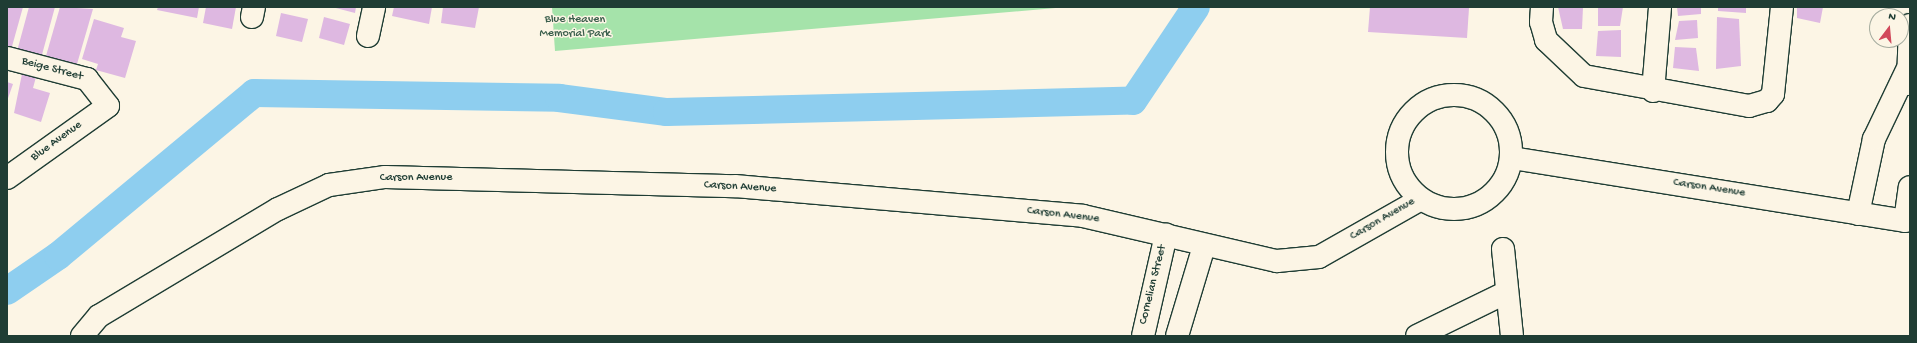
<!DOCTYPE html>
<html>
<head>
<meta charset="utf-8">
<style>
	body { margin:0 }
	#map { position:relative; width:1917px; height:343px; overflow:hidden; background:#fcf5e5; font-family:"Gochi Hand",sans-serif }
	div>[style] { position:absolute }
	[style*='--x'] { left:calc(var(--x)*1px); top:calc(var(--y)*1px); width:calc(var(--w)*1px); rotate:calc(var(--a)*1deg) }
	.green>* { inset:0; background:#a5e3aa }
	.canal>* { height:28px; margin:-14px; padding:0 14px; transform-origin:14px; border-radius:14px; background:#8eceef }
	.building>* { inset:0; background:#deb8e1 }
	.roads { filter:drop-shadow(1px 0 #1f3d34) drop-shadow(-1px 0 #1f3d34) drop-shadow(0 1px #1f3d34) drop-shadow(0 -1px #1f3d34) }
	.street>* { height:22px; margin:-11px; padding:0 11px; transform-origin:11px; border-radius:11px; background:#fcf5e5 }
	.street>.ring { margin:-11px; padding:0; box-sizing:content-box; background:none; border:22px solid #fcf5e5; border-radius:50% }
	span { translate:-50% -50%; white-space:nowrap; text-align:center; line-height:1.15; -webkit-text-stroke:3px #fcf5e5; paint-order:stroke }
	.park-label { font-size:12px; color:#3a5e4c }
	.street-label { font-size:12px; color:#1f3d34 }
	.frame { position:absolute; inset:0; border:8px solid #1f3d34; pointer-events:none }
	.north { position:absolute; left:1869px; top:8px; width:40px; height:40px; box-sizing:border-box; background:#fcf5e5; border:1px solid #a4ab9e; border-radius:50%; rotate:16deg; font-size:11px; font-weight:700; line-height:16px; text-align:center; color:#1f3d34 }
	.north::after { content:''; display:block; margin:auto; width:14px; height:18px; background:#d1495b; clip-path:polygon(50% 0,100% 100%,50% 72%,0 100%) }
</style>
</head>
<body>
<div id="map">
	<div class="green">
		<div style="clip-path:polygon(552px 7px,1067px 7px,555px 51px)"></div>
	</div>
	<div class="canal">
		<div style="--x:7;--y:291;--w:62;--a:-34.5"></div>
		<div style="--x:58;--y:256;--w:255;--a:-39.7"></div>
		<div style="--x:254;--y:93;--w:305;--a:0.9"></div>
		<div style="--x:559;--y:98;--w:109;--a:7.4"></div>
		<div style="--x:667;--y:112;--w:466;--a:-1.4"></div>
		<div style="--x:1133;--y:101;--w:113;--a:-56.2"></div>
	</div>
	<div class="building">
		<div style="clip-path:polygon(7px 7px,23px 7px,11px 50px,7px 49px)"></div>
		<div style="clip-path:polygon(29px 7px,55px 7px,40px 62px,16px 55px)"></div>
		<div style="clip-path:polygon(60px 7px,93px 9px,77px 64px,46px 56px)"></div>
		<div style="clip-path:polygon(158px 7px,199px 7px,197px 18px,157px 10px)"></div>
		<div style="clip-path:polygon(206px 7px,236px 7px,232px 29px,203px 23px)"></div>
		<div style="clip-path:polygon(332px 7px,356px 7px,355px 13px)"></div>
		<div style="clip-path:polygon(394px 7px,432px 7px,429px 24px,392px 16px)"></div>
		<div style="clip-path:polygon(443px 7px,479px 7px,475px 28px,441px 23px)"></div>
		<div style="clip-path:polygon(1370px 7px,1469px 8px,1467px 38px,1368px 32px)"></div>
		<div style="clip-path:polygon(1558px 7px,1583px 7px,1582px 29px,1563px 29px)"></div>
		<div style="clip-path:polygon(1598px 7px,1623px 7px,1620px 26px,1598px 26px)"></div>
		<div style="clip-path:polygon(1677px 7px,1701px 7px,1701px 14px,1678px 16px)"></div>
		<div style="clip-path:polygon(1718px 7px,1746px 7px,1746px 13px,1718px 11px)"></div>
		<div style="clip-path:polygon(1797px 7px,1823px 7px,1820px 23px,1797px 18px)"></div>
		<div style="clip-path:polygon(281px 13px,308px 19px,302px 42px,276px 36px)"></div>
		<div style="clip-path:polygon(324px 17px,350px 24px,344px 45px,319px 38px)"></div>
		<div style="clip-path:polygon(1717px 17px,1739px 19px,1741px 66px,1716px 69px)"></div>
		<div style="clip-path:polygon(94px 19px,124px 28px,121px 37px,136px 41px,125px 78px,96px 70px,98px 64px,82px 59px)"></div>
		<div style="clip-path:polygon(1697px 20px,1698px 38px,1675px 40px,1679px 21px)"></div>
		<div style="clip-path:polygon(1621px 30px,1621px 57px,1596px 56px,1598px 31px)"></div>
		<div style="clip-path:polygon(1675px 47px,1696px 48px,1699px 71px,1673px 68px)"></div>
		<div style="clip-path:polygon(22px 74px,36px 77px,33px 88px,50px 93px,41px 122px,14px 113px)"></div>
		<div style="clip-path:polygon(7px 82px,13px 84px,7px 101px)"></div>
	</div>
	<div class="roads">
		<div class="street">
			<div style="--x:1542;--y:7;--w:15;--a:94"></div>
			<div style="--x:1541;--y:22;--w:19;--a:74"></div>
			<div style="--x:1546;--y:40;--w:52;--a:43.5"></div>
			<div style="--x:1584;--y:76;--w:168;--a:10.3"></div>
			<div style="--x:1749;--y:106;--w:19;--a:-16"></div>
			<div style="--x:1767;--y:101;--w:9;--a:-49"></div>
			<div style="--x:1773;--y:94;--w:87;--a:-84.1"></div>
			<div style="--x:252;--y:17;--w:10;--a:-79"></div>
			<div style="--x:368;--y:36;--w:30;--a:-78"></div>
			<div style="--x:7;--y:58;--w:83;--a:14.7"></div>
			<div style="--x:87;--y:79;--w:34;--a:52"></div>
			<div style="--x:108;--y:106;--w:124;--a:144.5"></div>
			<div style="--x:1908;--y:84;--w:59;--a:-88.1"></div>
			<div style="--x:1653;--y:91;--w:84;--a:-85.2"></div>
			<div class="ring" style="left:1397px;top:95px;width:92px;height:92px"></div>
			<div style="--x:1512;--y:158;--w:398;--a:9.1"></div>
			<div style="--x:1905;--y:221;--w:34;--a:-82"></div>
			<div style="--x:1858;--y:214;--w:77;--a:-78"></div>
			<div style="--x:1874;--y:139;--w:76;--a:-64.4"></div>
			<div style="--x:1503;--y:249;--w:87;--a:84.1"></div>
			<div style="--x:82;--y:336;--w:26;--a:-50"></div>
			<div style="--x:99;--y:316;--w:209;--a:-30.9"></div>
			<div style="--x:278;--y:209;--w:56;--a:-25.2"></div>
			<div style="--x:329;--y:185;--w:57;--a:-8.1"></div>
			<div style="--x:385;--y:177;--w:350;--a:1.5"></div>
			<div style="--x:735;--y:186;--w:349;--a:4.9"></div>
			<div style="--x:1083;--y:216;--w:199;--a:13.1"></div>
			<div style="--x:1277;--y:261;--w:42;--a:-5.4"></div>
			<div style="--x:1319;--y:257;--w:117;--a:-29.6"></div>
			<div style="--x:1143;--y:336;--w:104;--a:-77.2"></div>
			<div style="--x:1177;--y:336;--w:94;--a:-73.3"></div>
			<div style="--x:1417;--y:336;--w:100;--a:-26.1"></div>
		</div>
	</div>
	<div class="park-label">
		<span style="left:575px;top:28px">Blue Heaven<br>Memorial Park</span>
	</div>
	<div class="street-label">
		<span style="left:52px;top:70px;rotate:15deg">Beige Street</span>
		<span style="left:57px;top:142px;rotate:-36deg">Blue Avenue</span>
		<span style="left:416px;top:179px">Carson Avenue</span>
		<span style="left:740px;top:188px;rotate:3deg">Carson Avenue</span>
		<span style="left:1709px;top:189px;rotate:9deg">Carson Avenue</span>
		<span style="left:1063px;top:216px;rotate:7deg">Carson Avenue</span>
		<span style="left:1383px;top:220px;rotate:-30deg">Carson Avenue</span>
		<span style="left:1154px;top:285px;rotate:-76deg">Cornelian Street</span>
	</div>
	<div class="frame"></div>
	<div class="north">N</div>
</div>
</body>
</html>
